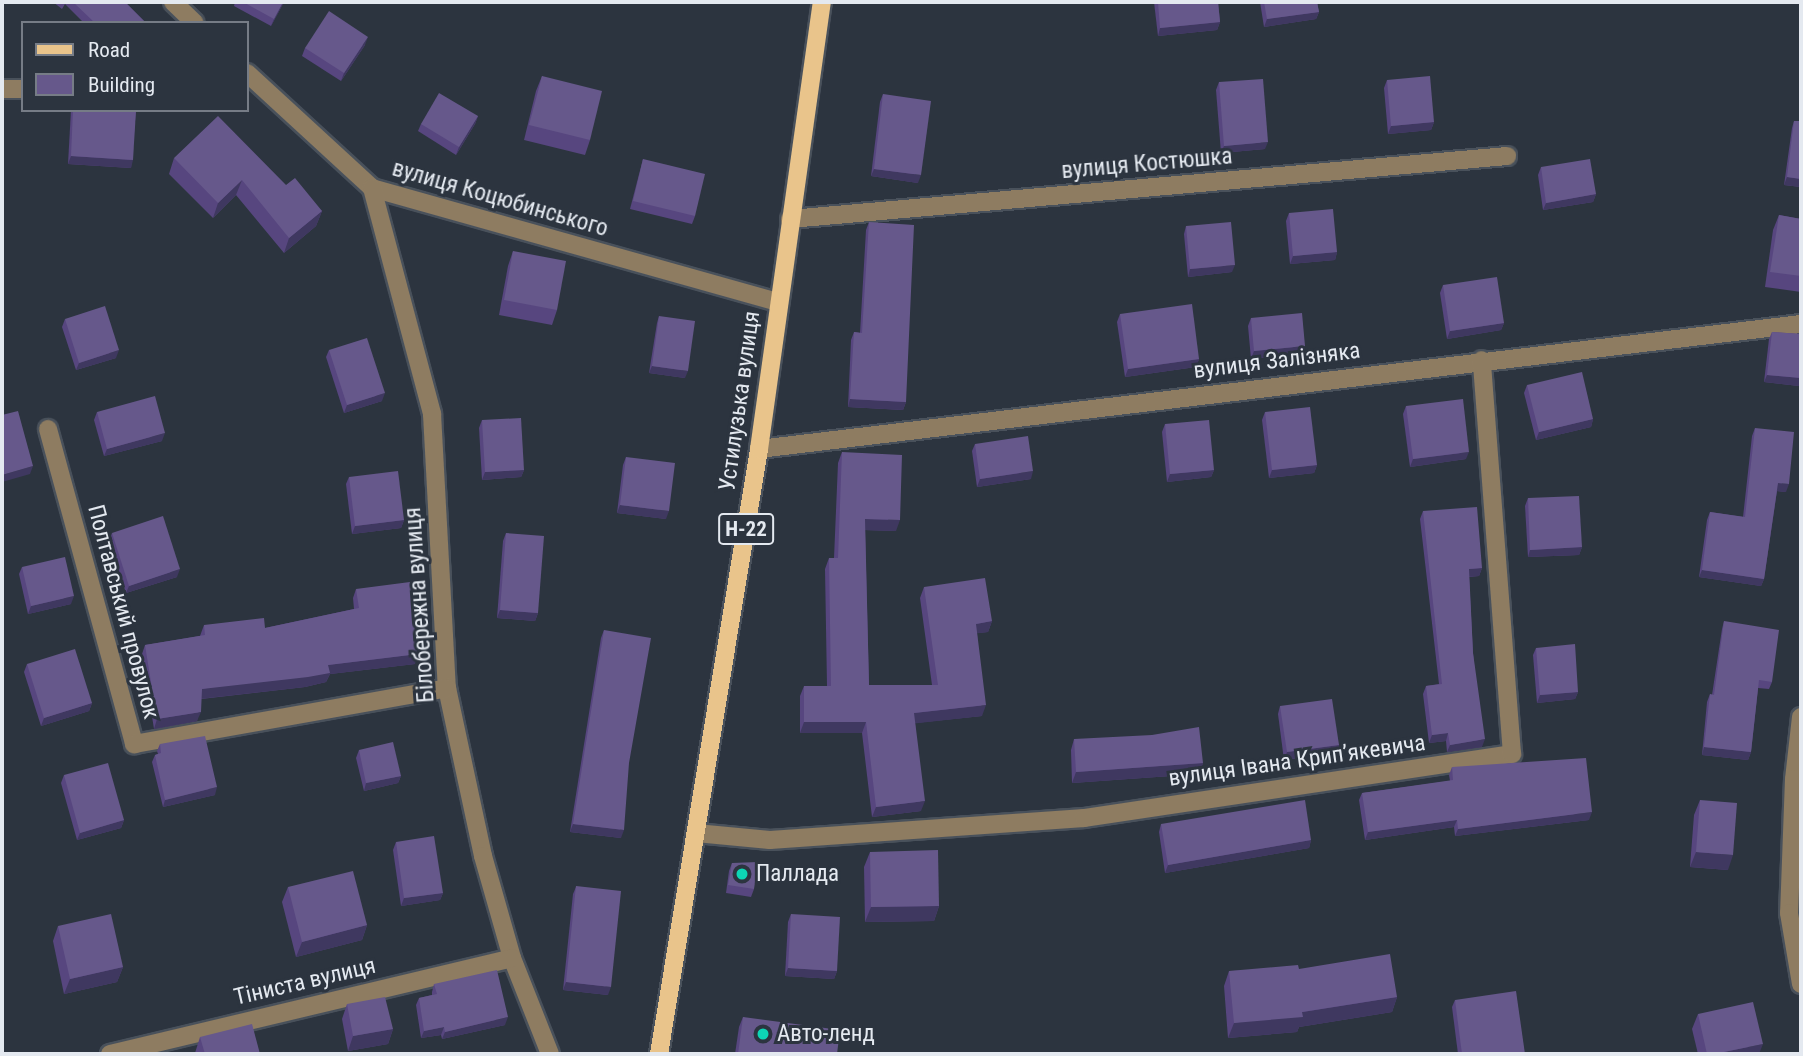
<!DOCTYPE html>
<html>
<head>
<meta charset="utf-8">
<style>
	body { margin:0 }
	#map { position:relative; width:1803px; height:1056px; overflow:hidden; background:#2c343f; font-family:"Roboto Condensed",sans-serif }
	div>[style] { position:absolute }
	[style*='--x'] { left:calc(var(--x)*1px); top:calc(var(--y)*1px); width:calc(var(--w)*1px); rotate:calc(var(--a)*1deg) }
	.roads { filter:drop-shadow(2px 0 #49515b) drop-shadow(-2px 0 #49515b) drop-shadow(0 2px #49515b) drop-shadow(0 -2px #49515b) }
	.minor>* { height:18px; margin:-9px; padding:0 9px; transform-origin:9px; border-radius:9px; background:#8e7c61 }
	.major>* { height:18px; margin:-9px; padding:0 9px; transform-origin:9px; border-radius:9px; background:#e9c48b }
	.wall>* { inset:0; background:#57467f }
	.shaded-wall>* { inset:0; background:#3f3860 }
	.building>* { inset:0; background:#66588b }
	.dots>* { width:19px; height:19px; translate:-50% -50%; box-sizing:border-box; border:4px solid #2c343f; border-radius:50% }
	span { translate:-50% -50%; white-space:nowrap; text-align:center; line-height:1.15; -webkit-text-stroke:6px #2c343f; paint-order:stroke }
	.shield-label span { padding:2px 5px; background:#2c343f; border:2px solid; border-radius:5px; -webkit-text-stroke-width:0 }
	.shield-label { font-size:21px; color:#e4e9f0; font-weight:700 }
	.street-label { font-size:23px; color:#e4e9f0 }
	.poi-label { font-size:23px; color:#e4e9f0 }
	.left { translate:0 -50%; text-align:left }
	.frame { position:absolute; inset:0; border:4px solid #e4e9f0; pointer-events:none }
	.legend { position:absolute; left:21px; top:21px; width:228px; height:91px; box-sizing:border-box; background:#2c343f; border:2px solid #767c86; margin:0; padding:9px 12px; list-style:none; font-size:21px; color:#e4e9f0 }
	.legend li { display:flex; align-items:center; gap:14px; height:35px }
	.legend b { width:35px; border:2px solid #767c86 }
</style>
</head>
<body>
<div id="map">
	<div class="roads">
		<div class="minor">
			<div style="--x:173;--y:2;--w:30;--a:44"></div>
			<div style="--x:247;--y:73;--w:170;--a:42.6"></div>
			<div style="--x:372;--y:188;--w:422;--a:15.7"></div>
			<div style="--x:2;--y:89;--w:21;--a:0"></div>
			<div style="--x:372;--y:188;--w:234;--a:75.1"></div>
			<div style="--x:432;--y:414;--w:274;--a:86.9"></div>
			<div style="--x:447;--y:688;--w:172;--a:77.9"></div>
			<div style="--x:483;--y:856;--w:106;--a:74.1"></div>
			<div style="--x:512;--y:958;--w:103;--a:68.4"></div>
			<div style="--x:790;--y:219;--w:720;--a:-5.02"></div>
			<div style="--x:48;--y:429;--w:327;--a:74.7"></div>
			<div style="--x:134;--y:744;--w:318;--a:-10.1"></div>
			<div style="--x:759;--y:449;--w:1049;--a:-6.84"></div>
			<div style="--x:1801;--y:717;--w:62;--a:96.4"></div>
			<div style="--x:1794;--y:779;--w:134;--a:92.1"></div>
			<div style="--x:1789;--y:913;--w:72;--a:80.4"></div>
			<div style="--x:696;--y:833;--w:74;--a:5.4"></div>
			<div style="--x:770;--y:840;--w:315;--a:-4"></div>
			<div style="--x:1084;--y:818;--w:433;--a:-8.5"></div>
			<div style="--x:1512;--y:754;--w:395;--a:-94.4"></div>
			<div style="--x:110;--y:1054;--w:413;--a:-13.4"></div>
		</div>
		<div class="major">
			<div style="--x:659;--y:1054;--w:613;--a:-80.61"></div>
			<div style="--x:759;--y:449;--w:451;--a:-82"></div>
		</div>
	</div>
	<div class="wall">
		<div style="clip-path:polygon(53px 2px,125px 2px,146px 23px,84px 23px,65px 4px,62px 9px)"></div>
		<div style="clip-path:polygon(235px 2px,284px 2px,271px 26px,234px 6px)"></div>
		<div style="clip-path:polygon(1154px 2px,1218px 2px,1220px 22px,1217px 30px,1158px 36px)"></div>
		<div style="clip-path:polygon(1260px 2px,1317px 2px,1319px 12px,1316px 19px,1264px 27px)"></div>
		<div style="clip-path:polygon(365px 45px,341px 81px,302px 56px,305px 48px)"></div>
		<div style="clip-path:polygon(542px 76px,590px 140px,585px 155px,524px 140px,536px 91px)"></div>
		<div style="clip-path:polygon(1387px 80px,1434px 122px,1431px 130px,1388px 134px,1384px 88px)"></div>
		<div style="clip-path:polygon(1219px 82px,1265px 149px,1221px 153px,1216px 90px)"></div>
		<div style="clip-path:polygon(883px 94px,918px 183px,871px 176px,880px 102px)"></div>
		<div style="clip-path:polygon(1801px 94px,1801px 187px,1784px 185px,1792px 128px,1794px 121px,1799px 121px)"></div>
		<div style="clip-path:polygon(71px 110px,136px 110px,131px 168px,68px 164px)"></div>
		<div style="clip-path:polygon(478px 116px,475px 124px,456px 155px,418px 131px,421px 124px)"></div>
		<div style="clip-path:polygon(174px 158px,286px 185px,322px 211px,316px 226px,284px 253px,236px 195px,213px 218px,169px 174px)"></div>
		<div style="clip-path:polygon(643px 159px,695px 216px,692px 224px,630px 209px)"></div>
		<div style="clip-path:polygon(1541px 167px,1596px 194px,1593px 202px,1543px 210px,1538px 175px)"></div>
		<div style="clip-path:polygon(1289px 213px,1337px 252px,1335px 260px,1290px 264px,1286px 221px)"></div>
		<div style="clip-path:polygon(1779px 215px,1801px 219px,1801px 292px,1765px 287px,1773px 230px)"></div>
		<div style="clip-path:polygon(869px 222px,906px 402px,903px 410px,848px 407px,851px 340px,854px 332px,860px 333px,866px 230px)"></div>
		<div style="clip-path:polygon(1186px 226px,1232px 272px,1188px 277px,1184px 234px)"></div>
		<div style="clip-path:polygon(513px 251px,557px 310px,552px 325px,499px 315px,508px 266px)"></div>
		<div style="clip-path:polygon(1443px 285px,1504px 323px,1501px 330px,1447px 339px,1440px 293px)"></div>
		<div style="clip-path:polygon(1120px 314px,1199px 359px,1196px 367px,1125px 377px,1117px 322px)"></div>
		<div style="clip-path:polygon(659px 316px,685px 378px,649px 373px,657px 323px)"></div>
		<div style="clip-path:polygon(1251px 318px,1302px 354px,1251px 359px,1248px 326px)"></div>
		<div style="clip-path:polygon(65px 319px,116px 358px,76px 370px,62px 327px)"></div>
		<div style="clip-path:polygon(1772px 332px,1801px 334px,1801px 380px,1799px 386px,1764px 382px,1769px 339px)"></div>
		<div style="clip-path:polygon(329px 350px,382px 401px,344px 413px,326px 357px)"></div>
		<div style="clip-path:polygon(1527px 385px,1593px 419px,1591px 427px,1536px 440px,1524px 393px)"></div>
		<div style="clip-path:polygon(1406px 406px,1466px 459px,1410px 467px,1403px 414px)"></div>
		<div style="clip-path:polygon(97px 412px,162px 441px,104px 456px,94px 420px)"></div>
		<div style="clip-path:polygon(1265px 412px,1317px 465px,1314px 473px,1269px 478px,1262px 420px)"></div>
		<div style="clip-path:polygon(482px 420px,524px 470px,521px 477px,482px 480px,479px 428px)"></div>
		<div style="clip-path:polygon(1165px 424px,1214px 470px,1211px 477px,1167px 482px,1162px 432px)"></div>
		<div style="clip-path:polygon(1755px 428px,1786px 492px,1777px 491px,1764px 579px,1761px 586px,1699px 577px,1707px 520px,1710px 512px,1743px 517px,1752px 436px)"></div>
		<div style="clip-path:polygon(975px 444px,1031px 479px,977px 487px,972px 451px)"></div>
		<div style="clip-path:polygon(842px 452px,896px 531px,865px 530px,869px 685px,932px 685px,920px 598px,924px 587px,992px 621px,988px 632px,977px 633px,982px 716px,915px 723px,921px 811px,872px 817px,862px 733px,800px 733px,800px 696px,804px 686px,827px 686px,825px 569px,829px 558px,834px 558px,838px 463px)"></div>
		<div style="clip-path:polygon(626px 457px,666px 519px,617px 513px,623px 465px)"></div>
		<div style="clip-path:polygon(349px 477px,404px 520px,401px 528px,352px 534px,346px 484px)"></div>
		<div style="clip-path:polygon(1528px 498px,1582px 547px,1579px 555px,1528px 557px,1525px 506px)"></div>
		<div style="clip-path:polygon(1423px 511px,1482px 568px,1479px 576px,1469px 577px,1473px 653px,1482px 747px,1447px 752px,1446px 741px,1429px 743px,1423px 694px,1426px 686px,1439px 684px,1420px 519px)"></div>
		<div style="clip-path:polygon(112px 533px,177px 577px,126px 593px,109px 541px)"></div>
		<div style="clip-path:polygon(506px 533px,538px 613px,535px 621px,497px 618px,503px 541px)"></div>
		<div style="clip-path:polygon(22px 567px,71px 604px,28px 614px,19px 574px)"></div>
		<div style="clip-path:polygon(356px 589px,415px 664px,330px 674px,326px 682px,305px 687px,201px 699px,197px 721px,154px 729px,142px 654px,145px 645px,200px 636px,204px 625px,265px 628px,354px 609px,353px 598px)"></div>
		<div style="clip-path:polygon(1724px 621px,1772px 682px,1769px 689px,1758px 688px,1751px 752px,1748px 760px,1702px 755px,1707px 702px,1710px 694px,1712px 695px,1722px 629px)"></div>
		<div style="clip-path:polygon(604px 630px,621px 838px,570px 832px,601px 638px)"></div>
		<div style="clip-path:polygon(1536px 648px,1578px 692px,1575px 699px,1537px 703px,1533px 655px)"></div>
		<div style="clip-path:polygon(27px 664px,92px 703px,89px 711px,41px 726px,24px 672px)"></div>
		<div style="clip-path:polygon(1280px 706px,1339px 745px,1336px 753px,1284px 760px,1278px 714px)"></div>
		<div style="clip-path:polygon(1074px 739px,1203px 763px,1199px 774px,1072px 783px,1071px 750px)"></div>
		<div style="clip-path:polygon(160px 744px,215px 795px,163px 807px,152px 762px,155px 755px,158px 754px,157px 751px)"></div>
		<div style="clip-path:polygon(359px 750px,401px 776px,398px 783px,364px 791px,356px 758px)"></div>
		<div style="clip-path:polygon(1452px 767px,1589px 820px,1455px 836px,1454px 827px,1365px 840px,1359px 800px,1362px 793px,1450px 781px,1449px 775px)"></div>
		<div style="clip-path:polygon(64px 775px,124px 820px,121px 828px,77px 840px,61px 783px)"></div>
		<div style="clip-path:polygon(1700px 800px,1728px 870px,1690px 867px,1694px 815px)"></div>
		<div style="clip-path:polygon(1161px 824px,1311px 840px,1309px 848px,1165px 873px,1159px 832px)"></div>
		<div style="clip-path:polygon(396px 842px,443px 893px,440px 900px,401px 906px,393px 850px)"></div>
		<div style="clip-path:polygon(870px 852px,939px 906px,934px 921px,865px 922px,864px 867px)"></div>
		<div style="clip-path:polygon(732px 863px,754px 889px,751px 897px,726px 893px,729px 871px)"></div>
		<div style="clip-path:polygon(288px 887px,367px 925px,362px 940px,296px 957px,282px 902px)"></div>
		<div style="clip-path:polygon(576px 887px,608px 995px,563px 990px,573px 894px)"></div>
		<div style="clip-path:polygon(791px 914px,837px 971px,834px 979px,785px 976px,788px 922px)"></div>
		<div style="clip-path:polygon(58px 926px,123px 967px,117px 982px,64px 994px,53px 941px)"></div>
		<div style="clip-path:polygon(1299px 969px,1397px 997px,1392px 1012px,1299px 1027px,1297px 1032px,1228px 1038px,1224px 986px,1229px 971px)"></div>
		<div style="clip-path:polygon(434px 984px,505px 1025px,442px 1039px,441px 1035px,421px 1038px,416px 1005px,419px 998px,432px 995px,432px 992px)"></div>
		<div style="clip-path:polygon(1455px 1000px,1525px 1054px,1458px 1054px,1452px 1007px)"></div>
		<div style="clip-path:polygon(347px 1004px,393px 1029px,388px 1044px,348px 1051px,342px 1019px)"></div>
		<div style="clip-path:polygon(1698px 1014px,1759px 1054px,1698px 1054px,1692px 1029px)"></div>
		<div style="clip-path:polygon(743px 1017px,837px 1054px,735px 1054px,739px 1027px)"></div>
		<div style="clip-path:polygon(200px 1037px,260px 1054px,195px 1054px,195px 1053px)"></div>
	</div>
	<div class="shaded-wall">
		<div style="clip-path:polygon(283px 2px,284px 2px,271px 26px,274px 19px)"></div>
		<div style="clip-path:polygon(1319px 12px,1316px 19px,1264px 27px,1267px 19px)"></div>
		<div style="clip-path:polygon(1220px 22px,1217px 30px,1158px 36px,1160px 28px)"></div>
		<div style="clip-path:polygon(368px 37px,365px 45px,341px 81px,344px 73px)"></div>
		<div style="clip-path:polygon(478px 116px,475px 124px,456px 155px,459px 147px)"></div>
		<div style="clip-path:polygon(1434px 122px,1431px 130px,1388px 134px,1391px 126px)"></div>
		<div style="clip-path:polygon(1268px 142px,1265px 149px,1221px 153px,1224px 146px)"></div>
		<div style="clip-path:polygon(71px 156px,133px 160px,131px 168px,68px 164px)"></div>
		<div style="clip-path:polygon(874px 169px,921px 175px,918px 183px,871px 176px)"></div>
		<div style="clip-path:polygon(1787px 177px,1801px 179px,1801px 187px,1784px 185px)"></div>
		<div style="clip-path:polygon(242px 180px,236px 195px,213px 218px,218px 203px)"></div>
		<div style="clip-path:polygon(1596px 194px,1593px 202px,1543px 210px,1546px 203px)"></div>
		<div style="clip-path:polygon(322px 211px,316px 226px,284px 253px,289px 238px)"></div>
		<div style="clip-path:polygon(1337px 252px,1335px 260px,1290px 264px,1293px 256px)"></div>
		<div style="clip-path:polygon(1235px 265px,1232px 272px,1188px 277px,1190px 269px)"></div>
		<div style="clip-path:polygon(1504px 323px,1501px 330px,1447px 339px,1450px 331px)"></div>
		<div style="clip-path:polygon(1305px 346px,1302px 354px,1251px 359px,1254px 351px)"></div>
		<div style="clip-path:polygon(119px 350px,116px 358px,76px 370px,79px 363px)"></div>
		<div style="clip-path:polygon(1199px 359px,1196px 367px,1125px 377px,1128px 369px)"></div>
		<div style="clip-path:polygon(652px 366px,688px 371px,685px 378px,649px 373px)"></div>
		<div style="clip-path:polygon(1767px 375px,1801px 378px,1801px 380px,1799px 386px,1764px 382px)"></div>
		<div style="clip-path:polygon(385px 393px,382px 401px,344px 413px,347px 405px)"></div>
		<div style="clip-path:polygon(850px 399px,906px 402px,903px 410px,848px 407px)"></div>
		<div style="clip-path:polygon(1593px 419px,1591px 427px,1536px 440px,1539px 432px)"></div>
		<div style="clip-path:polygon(165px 433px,162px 441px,104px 456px,107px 449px)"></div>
		<div style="clip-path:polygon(1469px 452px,1466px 459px,1410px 467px,1413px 459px)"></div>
		<div style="clip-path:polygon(1317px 465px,1314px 473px,1269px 478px,1272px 470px)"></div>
		<div style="clip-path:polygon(33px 466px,30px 474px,2px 482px,2px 475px)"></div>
		<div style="clip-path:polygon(524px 470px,521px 477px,482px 480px,485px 472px)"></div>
		<div style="clip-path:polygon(1214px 470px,1211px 477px,1167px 482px,1170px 474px)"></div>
		<div style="clip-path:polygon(1033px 471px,1031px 479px,977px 487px,980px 479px)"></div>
		<div style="clip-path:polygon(1778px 483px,1789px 484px,1786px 492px,1775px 491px)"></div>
		<div style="clip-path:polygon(620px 505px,669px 511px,666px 519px,617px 513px)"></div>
		<div style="clip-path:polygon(865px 519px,900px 520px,896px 531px,861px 530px)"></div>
		<div style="clip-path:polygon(404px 520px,401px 528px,352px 534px,355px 526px)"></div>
		<div style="clip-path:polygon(1582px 547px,1579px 555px,1528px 557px,1530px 550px)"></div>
		<div style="clip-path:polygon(1482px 568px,1479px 576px,1466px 577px,1469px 569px)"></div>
		<div style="clip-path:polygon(180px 569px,177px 577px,126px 593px,129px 586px)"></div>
		<div style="clip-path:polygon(1702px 570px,1764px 579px,1761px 586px,1699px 577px)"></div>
		<div style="clip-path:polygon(74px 596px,71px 604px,28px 614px,31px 606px)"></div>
		<div style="clip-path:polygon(500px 610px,538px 613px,535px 621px,497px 618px)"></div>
		<div style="clip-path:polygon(992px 621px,988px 632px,972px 634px,976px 624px)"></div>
		<div style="clip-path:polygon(418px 654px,415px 664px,330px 674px,326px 682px,305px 687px,199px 699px,202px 689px,328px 665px)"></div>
		<div style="clip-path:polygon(1578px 692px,1575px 699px,1537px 703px,1540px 695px)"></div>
		<div style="clip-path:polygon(92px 703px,89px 711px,41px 726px,44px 718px)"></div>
		<div style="clip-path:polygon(986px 705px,982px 716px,910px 724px,914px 713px)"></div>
		<div style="clip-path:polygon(201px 712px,197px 721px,154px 729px,157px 719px)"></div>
		<div style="clip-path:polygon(804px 722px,866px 722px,862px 733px,800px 733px)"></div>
		<div style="clip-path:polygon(1448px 733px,1446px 741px,1429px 743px,1432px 735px)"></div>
		<div style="clip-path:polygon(1485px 739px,1482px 747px,1447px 752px,1450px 745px)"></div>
		<div style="clip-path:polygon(1339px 745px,1336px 753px,1284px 760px,1287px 752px)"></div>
		<div style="clip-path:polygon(1704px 747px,1751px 752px,1748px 760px,1702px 755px)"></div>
		<div style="clip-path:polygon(1203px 763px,1199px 774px,1072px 783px,1076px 772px)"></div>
		<div style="clip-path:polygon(401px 776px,398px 783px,364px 791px,366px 783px)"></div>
		<div style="clip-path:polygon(217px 787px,215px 795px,163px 807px,165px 800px)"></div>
		<div style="clip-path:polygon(925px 801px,921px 811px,872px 817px,876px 807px)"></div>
		<div style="clip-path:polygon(1592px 812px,1589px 820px,1455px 836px,1458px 829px)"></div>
		<div style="clip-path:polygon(124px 820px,121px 828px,77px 840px,80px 833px)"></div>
		<div style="clip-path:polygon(1457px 820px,1454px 827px,1365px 840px,1368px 832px)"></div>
		<div style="clip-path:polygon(573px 824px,624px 830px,621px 838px,570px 832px)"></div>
		<div style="clip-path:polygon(1311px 840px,1309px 848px,1165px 873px,1168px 865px)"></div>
		<div style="clip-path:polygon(1696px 852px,1733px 855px,1728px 870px,1690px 867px)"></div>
		<div style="clip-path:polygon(443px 893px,440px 900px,401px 906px,404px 898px)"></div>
		<div style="clip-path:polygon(939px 906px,934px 921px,865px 922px,871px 907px)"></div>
		<div style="clip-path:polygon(367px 925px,362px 940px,296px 957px,302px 942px)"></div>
		<div style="clip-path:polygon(123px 967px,117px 982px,64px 994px,70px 979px)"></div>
		<div style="clip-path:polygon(788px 968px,837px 971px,834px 979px,785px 976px)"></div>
		<div style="clip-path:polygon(566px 982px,611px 987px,608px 995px,563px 990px)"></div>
		<div style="clip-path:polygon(1397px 997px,1392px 1012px,1299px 1027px,1297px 1032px,1228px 1038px,1234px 1023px)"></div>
		<div style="clip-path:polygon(508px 1017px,505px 1025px,442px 1039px,445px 1032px)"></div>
		<div style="clip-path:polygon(444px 1027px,441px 1035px,421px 1038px,424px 1031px)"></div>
		<div style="clip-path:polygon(393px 1029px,388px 1044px,348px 1051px,353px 1036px)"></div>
		<div style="clip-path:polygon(1763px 1044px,1759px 1054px,1714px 1054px)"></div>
	</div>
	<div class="building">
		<div style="clip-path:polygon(73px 2px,125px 2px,146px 23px,95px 23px)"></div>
		<div style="clip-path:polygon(243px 2px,283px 2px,274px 19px)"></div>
		<div style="clip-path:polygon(1158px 2px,1218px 2px,1220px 22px,1160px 28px)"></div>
		<div style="clip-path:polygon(1264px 2px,1317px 2px,1319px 12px,1267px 19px)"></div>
		<div style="clip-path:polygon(329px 11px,368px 37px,344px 73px,305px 48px)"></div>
		<div style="clip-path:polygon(542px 76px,602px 91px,590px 140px,529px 125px)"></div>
		<div style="clip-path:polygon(1430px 76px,1434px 122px,1391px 126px,1387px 80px)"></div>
		<div style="clip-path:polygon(1263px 79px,1268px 142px,1224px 146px,1219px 82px)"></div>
		<div style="clip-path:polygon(439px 93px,478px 116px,459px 147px,421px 124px)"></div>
		<div style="clip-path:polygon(883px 94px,931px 101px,921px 175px,874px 169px)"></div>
		<div style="clip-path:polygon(73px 110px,136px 110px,133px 160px,71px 156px)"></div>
		<div style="clip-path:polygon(218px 116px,286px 185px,295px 178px,322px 211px,289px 238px,242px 180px,218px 203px,174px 158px)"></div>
		<div style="clip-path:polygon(1801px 118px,1801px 179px,1787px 177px,1794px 121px,1801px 121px)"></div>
		<div style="clip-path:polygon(643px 159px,705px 174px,695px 216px,633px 201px)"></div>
		<div style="clip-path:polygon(1590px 159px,1596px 194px,1546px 203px,1541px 167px)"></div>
		<div style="clip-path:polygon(1333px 209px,1337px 252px,1293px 256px,1289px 213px)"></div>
		<div style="clip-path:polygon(1779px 215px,1801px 219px,1801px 276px,1770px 272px)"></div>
		<div style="clip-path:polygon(869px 222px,914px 225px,906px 402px,850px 399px,854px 332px,862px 333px)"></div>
		<div style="clip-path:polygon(1231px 222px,1235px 265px,1190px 269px,1186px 226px)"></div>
		<div style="clip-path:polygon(513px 251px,566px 261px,557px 310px,504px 300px)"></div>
		<div style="clip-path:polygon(1497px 277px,1504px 323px,1450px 331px,1443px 285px)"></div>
		<div style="clip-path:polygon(1192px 304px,1199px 359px,1128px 369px,1120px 314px)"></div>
		<div style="clip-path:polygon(105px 306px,119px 350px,79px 363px,65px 319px)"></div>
		<div style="clip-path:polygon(1302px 313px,1305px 346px,1254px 351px,1251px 318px)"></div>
		<div style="clip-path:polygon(659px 316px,695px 321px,688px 371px,652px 366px)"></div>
		<div style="clip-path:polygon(1772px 332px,1801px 334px,1801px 378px,1767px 375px)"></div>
		<div style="clip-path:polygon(367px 338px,385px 393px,347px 405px,329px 350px)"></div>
		<div style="clip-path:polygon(1582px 372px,1593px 419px,1539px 432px,1527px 385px)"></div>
		<div style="clip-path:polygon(155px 396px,165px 433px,107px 449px,97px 412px)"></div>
		<div style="clip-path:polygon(1463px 399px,1469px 452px,1413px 459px,1406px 406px)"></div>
		<div style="clip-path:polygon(1310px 407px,1317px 465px,1272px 470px,1265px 412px)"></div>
		<div style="clip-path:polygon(18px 411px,33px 466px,2px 475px,2px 415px)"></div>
		<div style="clip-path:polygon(521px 418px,524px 470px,485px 472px,482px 420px)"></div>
		<div style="clip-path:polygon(1209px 420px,1214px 470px,1170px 474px,1165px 424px)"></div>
		<div style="clip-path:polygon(1755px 428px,1794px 432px,1789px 484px,1778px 483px,1764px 579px,1702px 570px,1710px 512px,1745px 517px)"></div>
		<div style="clip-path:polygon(1028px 436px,1033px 471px,980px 479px,975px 444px)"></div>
		<div style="clip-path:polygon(842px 452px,902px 455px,900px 520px,865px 519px,869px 685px,938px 685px,924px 587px,985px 578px,992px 621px,976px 624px,986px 705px,914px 713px,925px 801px,876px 807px,866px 722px,804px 722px,804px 686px,831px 686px,829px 558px,838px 558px)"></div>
		<div style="clip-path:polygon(626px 457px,675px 463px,669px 511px,620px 505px)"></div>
		<div style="clip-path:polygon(398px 471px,404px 520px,355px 526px,349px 477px)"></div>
		<div style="clip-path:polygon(1579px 496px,1582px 547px,1530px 550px,1528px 498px)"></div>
		<div style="clip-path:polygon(1477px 507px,1482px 568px,1469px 569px,1473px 653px,1485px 739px,1450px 745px,1448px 733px,1432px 735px,1426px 686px,1442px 684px,1423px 511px)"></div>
		<div style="clip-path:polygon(163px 516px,180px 569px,129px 586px,112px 533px)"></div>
		<div style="clip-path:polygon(506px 533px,544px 536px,538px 613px,500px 610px)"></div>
		<div style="clip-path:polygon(65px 557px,74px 596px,31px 606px,22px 567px)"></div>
		<div style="clip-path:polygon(410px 582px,418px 654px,328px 665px,330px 673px,308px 677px,202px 689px,201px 712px,157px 719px,145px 645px,205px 635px,204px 625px,264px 618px,265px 628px,359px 608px,356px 589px)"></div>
		<div style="clip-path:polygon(1724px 621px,1779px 630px,1772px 682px,1759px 680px,1751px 752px,1704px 747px,1710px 694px,1714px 695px)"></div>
		<div style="clip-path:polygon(604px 630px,651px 638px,629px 763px,624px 830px,573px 824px)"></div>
		<div style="clip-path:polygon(1575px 644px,1578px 692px,1540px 695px,1536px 648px)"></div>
		<div style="clip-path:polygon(75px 649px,92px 703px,44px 718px,27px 664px)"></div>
		<div style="clip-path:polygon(1332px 699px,1339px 745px,1287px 752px,1280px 706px)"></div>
		<div style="clip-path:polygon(1199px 727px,1203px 763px,1076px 772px,1074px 739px,1152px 735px)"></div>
		<div style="clip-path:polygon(205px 736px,217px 787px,165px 800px,155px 755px,161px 753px,160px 744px)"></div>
		<div style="clip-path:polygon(393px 742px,401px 776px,366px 783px,359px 750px)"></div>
		<div style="clip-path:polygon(1586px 758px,1592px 812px,1458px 829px,1457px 820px,1368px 832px,1362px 793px,1453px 780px,1452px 767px)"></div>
		<div style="clip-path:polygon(108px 763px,124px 820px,80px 833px,64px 775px)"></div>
		<div style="clip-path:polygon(1305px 800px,1311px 840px,1168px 865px,1161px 824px)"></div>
		<div style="clip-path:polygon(1700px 800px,1737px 803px,1733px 855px,1696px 852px)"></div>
		<div style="clip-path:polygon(434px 836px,443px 893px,404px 898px,396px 842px)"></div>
		<div style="clip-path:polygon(938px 850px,939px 906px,871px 907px,870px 852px)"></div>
		<div style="clip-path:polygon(758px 862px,754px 889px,728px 885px,732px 863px)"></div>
		<div style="clip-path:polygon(353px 871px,367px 925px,302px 942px,288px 887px)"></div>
		<div style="clip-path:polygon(576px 886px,621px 891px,611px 987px,566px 982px)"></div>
		<div style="clip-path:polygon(111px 914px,123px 967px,70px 979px,58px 926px)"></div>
		<div style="clip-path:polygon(791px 914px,840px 917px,837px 971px,788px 968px)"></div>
		<div style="clip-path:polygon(1390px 954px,1397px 997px,1302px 1012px,1303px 1017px,1234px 1023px,1229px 971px,1298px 965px,1299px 969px)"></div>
		<div style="clip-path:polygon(497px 970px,508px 1017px,445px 1032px,444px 1027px,424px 1031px,419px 998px,437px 994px,434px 984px)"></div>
		<div style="clip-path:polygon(1516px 991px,1525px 1054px,1462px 1054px,1455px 1000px)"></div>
		<div style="clip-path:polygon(385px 997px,393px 1029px,353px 1036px,347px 1004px)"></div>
		<div style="clip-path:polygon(1753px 1002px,1763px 1044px,1714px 1054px,1707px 1054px,1698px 1014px)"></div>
		<div style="clip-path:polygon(743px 1017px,840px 1030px,837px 1054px,738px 1054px)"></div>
		<div style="clip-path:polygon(252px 1024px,260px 1054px,205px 1054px,200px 1037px)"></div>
	</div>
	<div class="dots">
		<div style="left:742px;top:874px;background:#0dd5b5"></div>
		<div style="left:763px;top:1034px;background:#0dd5b5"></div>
	</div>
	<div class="shield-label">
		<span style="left:746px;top:529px">Н-22</span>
	</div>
	<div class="street-label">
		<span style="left:1147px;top:164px;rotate:-5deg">вулиця Костюшка</span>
		<span style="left:500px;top:199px;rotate:16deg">вулиця Коцюбинського</span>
		<span style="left:1277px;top:361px;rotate:-7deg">вулиця Залізняка</span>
		<span style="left:740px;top:401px;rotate:-82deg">Устилузька вулиця</span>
		<span style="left:420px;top:605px;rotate:-94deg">Білобережна вулиця</span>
		<span style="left:123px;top:612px;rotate:75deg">Полтавський провулок</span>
		<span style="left:1297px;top:761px;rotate:-8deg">вулиця Івана Крипʼякевича</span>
		<span style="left:305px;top:982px;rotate:-13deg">Тіниста вулиця</span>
	</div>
	<div class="poi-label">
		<span class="left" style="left:756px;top:874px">Паллада</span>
		<span class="left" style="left:777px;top:1034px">Авто-ленд</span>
	</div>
	<div class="frame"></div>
	<ul class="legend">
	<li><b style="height:9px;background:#e9c48b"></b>Road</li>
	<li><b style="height:19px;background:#66588b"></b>Building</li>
	</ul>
</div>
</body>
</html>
